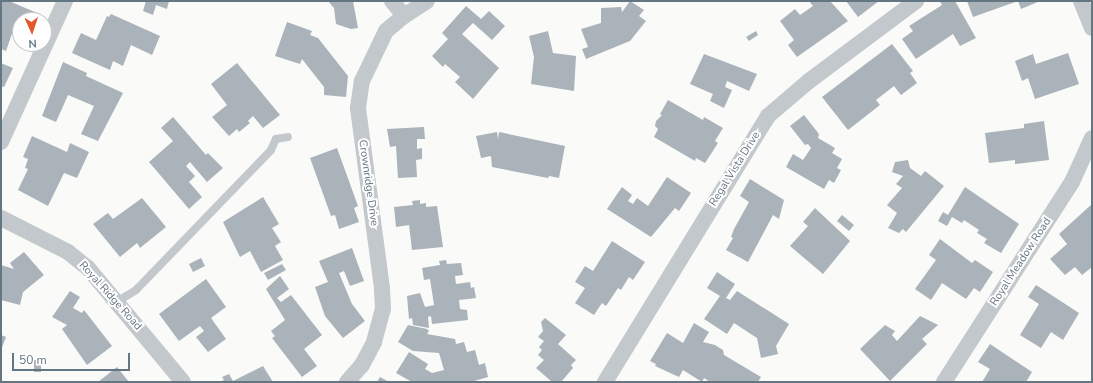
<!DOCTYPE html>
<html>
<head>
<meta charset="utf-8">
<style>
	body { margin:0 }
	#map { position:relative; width:1093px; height:383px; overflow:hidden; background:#fafaf8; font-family:"Nunito Sans",sans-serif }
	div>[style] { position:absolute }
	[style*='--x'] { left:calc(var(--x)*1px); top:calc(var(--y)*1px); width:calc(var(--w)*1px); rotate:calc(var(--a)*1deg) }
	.building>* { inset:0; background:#aab3b9 }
	.lane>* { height:8px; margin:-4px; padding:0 4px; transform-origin:4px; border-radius:4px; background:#c3c8cc }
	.street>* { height:16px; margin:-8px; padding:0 8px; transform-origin:8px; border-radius:8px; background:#c3c8cc }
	span { translate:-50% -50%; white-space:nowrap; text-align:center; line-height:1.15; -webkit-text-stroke:4px #fff; paint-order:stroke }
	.street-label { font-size:11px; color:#657683 }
	.frame { position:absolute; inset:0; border:2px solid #657683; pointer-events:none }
	.north { position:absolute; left:12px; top:12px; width:40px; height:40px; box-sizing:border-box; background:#fff; border:1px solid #c1c8cd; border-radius:50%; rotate:177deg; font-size:11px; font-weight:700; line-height:16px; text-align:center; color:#657683 }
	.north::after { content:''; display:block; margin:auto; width:14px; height:18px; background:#e4572e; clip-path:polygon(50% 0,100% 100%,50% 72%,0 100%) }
	.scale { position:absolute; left:12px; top:353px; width:118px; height:18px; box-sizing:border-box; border:2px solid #657683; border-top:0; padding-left:5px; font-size:12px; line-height:14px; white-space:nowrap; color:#657683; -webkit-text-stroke:3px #fff; paint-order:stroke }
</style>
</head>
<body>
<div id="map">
	<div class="building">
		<div style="clip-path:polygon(1px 1px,9px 1px,37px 13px,34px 20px,20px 20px,20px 27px,15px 25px,6px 51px,1px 49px)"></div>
		<div style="clip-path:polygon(146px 1px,169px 1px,167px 9px,156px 5px,153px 15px,143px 11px)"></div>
		<div style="clip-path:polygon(328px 1px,353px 1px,358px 28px,351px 29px,336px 24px,334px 8px)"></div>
		<div style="clip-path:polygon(630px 1px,644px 10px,639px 16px,646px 21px,630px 41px,586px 59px,582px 49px,588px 47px,581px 29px,601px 23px,601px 8px,621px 7px,622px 12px)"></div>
		<div style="clip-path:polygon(809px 1px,830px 1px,848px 21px,797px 57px,788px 45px,794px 40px,780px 21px,795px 9px,800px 15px,813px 6px)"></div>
		<div style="clip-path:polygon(846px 1px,879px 1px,858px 17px)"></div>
		<div style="clip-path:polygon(940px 1px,955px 1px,976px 38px,960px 46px,953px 34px,916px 59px,902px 39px,913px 31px,909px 26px,942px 5px)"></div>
		<div style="clip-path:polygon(967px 1px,1040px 1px,1021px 9px,1018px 1px,973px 17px)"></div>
		<div style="clip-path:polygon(466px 6px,481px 19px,489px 11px,505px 26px,492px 40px,473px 23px,462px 34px,499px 68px,473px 99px,455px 82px,460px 77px,445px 64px,443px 67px,432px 56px,448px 39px,442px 33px)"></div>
		<div style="clip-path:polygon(111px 14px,160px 36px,152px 55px,131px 45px,123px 66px,113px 61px,110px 70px,72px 53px,81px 33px,96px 40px,107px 16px,109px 17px)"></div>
		<div style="clip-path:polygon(287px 22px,312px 31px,310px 35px,318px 38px,348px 76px,346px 97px,324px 95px,324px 87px,302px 59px,300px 64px,275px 56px)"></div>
		<div style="clip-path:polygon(548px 31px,553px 53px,576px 56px,574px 91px,531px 84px,534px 57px,529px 36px)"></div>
		<div style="clip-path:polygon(756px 31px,758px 35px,749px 41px,746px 37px)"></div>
		<div style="clip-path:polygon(892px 44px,913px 71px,910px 73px,917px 83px,901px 95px,894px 86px,876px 100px,880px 105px,848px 130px,822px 97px)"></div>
		<div style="clip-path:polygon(1068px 53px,1079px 84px,1035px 99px,1028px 78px,1022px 81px,1015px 61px,1033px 54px,1036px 64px)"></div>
		<div style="clip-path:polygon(704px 54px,757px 74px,749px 91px,727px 81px,725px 87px,732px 90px,724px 108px,710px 101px,713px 94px,690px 84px)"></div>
		<div style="clip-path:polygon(63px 62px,87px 73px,86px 76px,123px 93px,98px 141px,81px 134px,94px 106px,68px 95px,56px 122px,42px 116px)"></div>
		<div style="clip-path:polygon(1px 63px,13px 68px,4px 87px,1px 86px)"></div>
		<div style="clip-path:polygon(237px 63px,280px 115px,263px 128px,253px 116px,248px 121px,250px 123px,239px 132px,237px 129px,229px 136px,212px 117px,227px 105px,211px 84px)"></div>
		<div style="clip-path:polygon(668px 100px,703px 120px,704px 117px,723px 128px,715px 141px,718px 143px,705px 163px,696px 158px,695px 161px,654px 137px,658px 129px,655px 126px,656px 121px,662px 115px,660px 114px)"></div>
		<div style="clip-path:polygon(804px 115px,819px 134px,818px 138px,835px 148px,832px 153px,842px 159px,837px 168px,841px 170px,834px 183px,829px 180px,824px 189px,786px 167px,793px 154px,803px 160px,811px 148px,808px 144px,805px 145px,790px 126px)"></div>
		<div style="clip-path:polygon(173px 117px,206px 155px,208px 153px,223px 168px,207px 182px,190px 162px,186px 166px,195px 176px,189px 182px,202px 197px,189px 209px,149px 162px,173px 141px,161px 128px)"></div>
		<div style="clip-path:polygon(1044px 121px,1049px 160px,1015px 164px,1015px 160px,989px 163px,985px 133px,1024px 128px,1024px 124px)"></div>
		<div style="clip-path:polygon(424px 127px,425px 139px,417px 139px,417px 149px,422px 148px,422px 159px,416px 160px,417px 177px,398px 178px,396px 146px,390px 147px,387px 129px)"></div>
		<div style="clip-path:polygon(497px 132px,498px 139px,499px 132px,565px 146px,559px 178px,549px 176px,548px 178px,492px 167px,491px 156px,481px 158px,476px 136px)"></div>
		<div style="clip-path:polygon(32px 136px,67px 152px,70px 143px,89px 152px,77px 178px,64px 173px,48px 206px,18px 190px,28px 169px,25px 168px,28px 159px,23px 157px)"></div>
		<div style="clip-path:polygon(337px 148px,358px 206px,354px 208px,359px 222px,339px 229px,335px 215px,331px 216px,310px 158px)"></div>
		<div style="clip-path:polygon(908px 160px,910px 168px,921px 176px,925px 171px,944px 186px,906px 232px,903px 229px,899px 233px,888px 228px,897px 213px,887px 205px,902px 188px,896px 184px,903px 176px,892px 172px,895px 162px)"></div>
		<div style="clip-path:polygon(667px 177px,691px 193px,679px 211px,675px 208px,651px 237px,607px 209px,622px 187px,632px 195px,628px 201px,633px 204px,637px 198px,648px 206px)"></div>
		<div style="clip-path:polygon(750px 179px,784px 200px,779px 219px,773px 215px,748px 262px,726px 250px,733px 238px,731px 237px,734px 229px,749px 202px,740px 196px)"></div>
		<div style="clip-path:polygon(965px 187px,1019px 224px,1001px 253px,984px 243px,987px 239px,977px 233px,979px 230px,964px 220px,962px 223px,952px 217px,947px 226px,938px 221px,943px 212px,948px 215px)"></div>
		<div style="clip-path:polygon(263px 197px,279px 224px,272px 228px,281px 242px,275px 246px,283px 260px,261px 272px,250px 251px,240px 257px,223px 222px)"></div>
		<div style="clip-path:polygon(142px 198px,166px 227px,140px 248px,137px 243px,120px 257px,93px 224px,108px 213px,113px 219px)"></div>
		<div style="clip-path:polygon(420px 200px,420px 204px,426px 203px,426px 207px,437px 206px,443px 247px,412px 250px,409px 225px,396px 227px,394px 207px,413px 205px,412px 201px)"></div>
		<div style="clip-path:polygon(1092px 204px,1092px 267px,1082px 275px,1075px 267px,1065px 275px,1050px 259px,1067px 244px,1059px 234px)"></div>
		<div style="clip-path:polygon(815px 208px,850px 241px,823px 274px,790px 246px,808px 226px,803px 222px)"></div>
		<div style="clip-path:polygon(842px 215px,854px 225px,849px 231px,837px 221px)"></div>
		<div style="clip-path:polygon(940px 239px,972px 263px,975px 260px,993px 272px,980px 292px,974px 288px,966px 299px,942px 283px,931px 300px,915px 289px,936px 260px,929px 255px)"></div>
		<div style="clip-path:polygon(612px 241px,645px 262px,633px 280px,629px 277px,621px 290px,618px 288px,606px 306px,602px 303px,594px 315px,575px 303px,585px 288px,575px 282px,585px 266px,593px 271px)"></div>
		<div style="clip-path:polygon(352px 248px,364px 281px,350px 286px,344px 271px,339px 273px,352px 304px,365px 321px,343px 338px,325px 316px,315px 287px,328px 282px,319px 261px)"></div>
		<div style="clip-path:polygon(24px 252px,44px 275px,23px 292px,20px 305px,1px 300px,1px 265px,14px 269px,10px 263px)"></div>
		<div style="clip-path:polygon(201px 258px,205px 266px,193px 272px,189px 264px)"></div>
		<div style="clip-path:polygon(446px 260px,447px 264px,461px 263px,463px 275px,455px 276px,456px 284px,470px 282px,471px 288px,474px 287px,476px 298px,459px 300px,460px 309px,467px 310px,468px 320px,432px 324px,431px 316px,428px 317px,429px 328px,413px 325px,412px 318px,409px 319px,407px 296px,420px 293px,425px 307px,434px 305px,430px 279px,424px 280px,422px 268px,440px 265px,439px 261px)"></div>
		<div style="clip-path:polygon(282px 264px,286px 270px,268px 280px,264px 273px)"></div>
		<div style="clip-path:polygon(717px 272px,735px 284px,726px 298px,730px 300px,737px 291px,789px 324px,776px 346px,778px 354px,761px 358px,757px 338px,734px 323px,727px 334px,704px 319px,720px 296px,707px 288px)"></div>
		<div style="clip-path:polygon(280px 276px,289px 289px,277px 298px,281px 302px,291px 295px,322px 335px,304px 349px,317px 366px,302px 377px,272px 338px,275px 336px,271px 331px,285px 320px,266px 289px)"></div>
		<div style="clip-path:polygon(206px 279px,226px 307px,211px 318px,226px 339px,208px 352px,196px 337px,204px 331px,200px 326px,179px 341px,159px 314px)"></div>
		<div style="clip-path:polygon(1036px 285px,1079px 313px,1063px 340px,1051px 332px,1041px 348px,1020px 335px,1039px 304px,1028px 297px)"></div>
		<div style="clip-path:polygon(70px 291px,80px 297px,73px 308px,82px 313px,84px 310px,112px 346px,87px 365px,62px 329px,67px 325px,52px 317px)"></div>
		<div style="clip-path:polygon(920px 316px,938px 325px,922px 339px,927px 344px,890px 381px,860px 349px,885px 325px,895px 331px,892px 335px,897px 341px)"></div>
		<div style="clip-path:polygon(545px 318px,566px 335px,558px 344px,576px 360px,571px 365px,573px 368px,561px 382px,552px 382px,536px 368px,544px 360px,538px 355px,542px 350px,539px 347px,544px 341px,538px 337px,543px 331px,541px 322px)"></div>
		<div style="clip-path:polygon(694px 323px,709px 332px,703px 342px,715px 345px,723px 350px,724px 355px,761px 377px,758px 382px,710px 382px,704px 378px,702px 382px,683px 370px,679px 377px,655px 366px,656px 364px,650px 361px,667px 333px,683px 343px)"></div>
		<div style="clip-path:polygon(408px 325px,427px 329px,429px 331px,427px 334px,455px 339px,456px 344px,464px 342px,467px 352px,475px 350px,479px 365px,485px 363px,488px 377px,471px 382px,412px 382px,396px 373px,409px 352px,428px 364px,425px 369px,432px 373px,444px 370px,439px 353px,413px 351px,398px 342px)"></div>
		<div style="clip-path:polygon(1px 335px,6px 337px,1px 350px)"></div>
		<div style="clip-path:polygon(990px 344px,1032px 372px,1026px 382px,982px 382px,990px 369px,978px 362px)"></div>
		<div style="clip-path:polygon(34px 360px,41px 360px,41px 372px,34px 372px)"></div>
		<div style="clip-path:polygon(263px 366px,273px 382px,220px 382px,224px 380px,222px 377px,229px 374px,233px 381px)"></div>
		<div style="clip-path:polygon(117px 367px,129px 382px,98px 382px)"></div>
		<div style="clip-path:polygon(380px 377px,389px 382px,377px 382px)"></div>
	</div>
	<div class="lane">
		<div style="--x:118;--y:301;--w:21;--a:-31"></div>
		<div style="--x:136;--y:290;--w:194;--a:-46"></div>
		<div style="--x:271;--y:150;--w:12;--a:-66"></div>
		<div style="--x:276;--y:139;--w:12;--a:-9"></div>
	</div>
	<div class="street">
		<div style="--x:392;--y:1;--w:19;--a:51"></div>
		<div style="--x:1081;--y:1;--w:29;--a:68"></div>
		<div style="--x:1;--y:142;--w:155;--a:-65.6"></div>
		<div style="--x:1;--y:218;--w:75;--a:26.9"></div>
		<div style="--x:68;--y:252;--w:26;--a:39"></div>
		<div style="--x:88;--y:268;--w:148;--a:50.2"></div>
		<div style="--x:347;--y:382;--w:23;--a:-49"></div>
		<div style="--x:362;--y:365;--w:26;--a:-62"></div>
		<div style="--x:374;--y:342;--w:34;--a:-75"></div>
		<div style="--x:383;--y:309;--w:21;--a:-93"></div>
		<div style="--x:382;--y:288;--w:182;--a:-97.6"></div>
		<div style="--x:358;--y:108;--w:27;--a:-82"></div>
		<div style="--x:362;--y:81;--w:55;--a:-64.4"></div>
		<div style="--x:386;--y:31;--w:23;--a:-40"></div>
		<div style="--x:404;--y:16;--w:27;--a:-33"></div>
		<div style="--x:605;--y:382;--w:312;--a:-58.5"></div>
		<div style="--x:768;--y:116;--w:54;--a:-40.5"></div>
		<div style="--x:809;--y:81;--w:134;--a:-36.8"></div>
		<div style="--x:944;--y:382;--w:237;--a:-57.4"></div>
		<div style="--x:1072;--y:182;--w:48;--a:-65.6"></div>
	</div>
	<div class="street-label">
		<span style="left:735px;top:169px;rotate:-58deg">Regal Vista Drive</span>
		<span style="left:368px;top:183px;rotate:82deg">Crownridge Drive</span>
		<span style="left:1021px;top:262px;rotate:-57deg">Royal Meadow Road</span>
		<span style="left:110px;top:296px;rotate:48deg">Royal Ridge Road</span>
	</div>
	<div class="frame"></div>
	<div class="north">N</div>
	<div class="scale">50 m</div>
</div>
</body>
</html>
